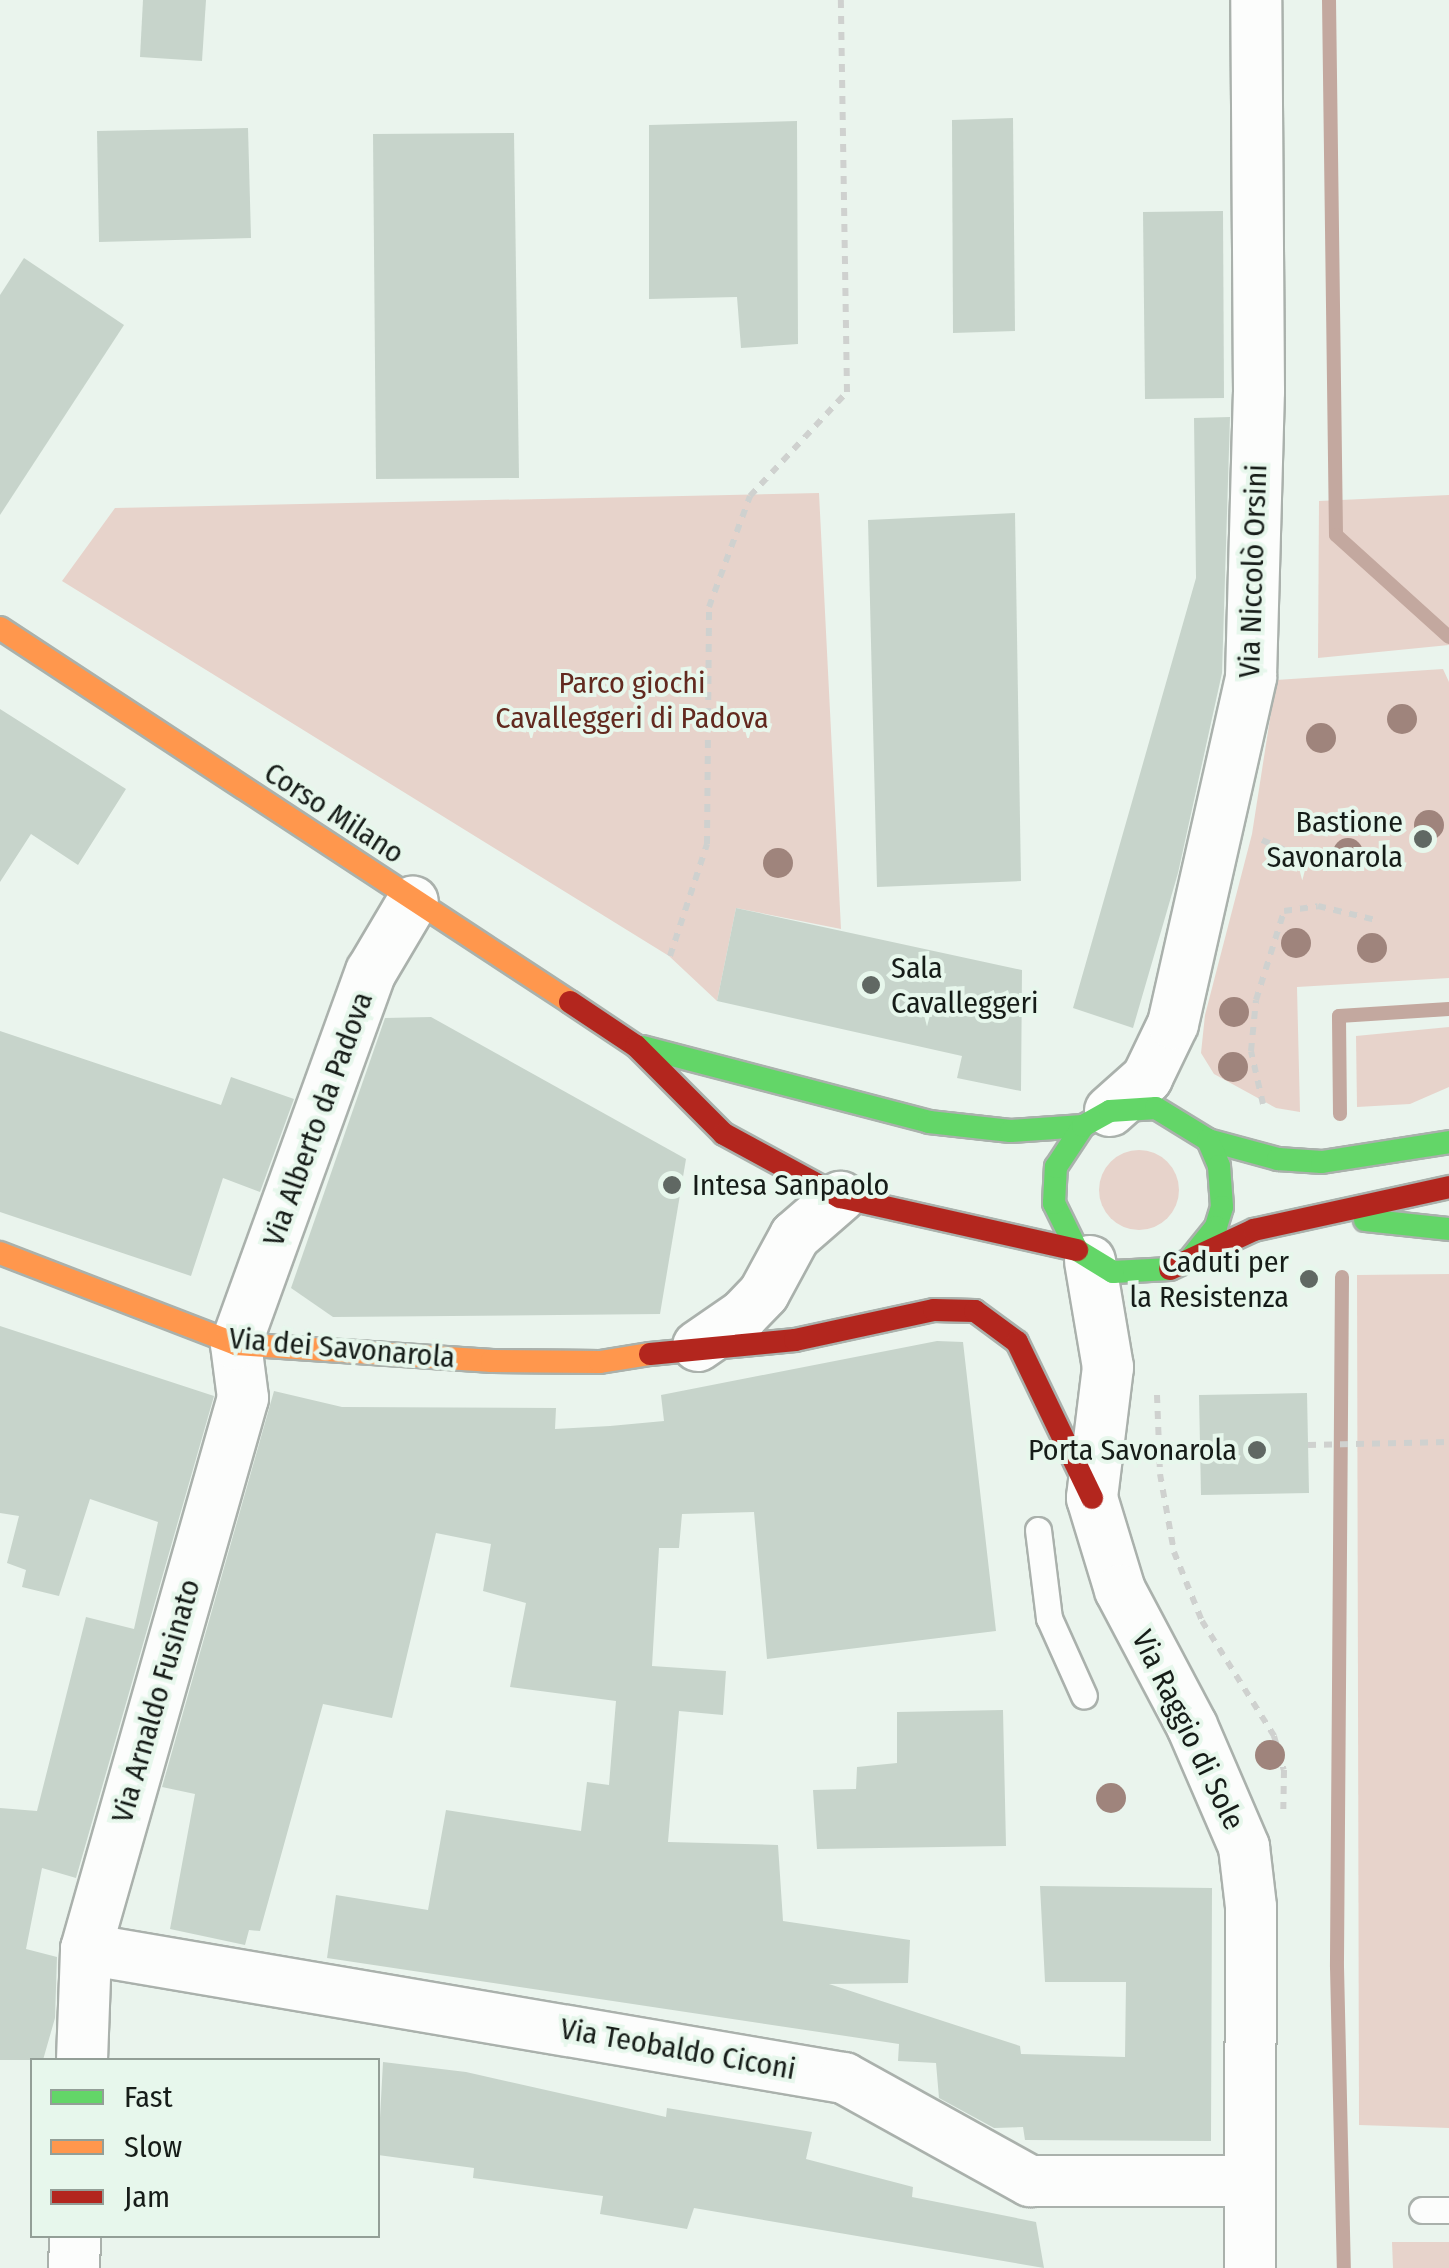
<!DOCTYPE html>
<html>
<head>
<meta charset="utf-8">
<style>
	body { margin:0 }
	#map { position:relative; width:1449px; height:2268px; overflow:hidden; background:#eaf4ed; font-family:"Fira Sans Condensed",sans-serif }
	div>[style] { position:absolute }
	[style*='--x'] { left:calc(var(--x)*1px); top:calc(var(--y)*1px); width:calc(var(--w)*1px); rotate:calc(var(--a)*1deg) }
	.green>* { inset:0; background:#e7d3cb }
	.round { border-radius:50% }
	.stream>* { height:14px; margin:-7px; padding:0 7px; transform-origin:7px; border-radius:7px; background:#c3a89f }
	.building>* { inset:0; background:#c7d4cb }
	.path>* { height:6px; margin-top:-3px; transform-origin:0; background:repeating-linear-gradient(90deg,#cfd1cf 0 8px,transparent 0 16px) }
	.roads { filter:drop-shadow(2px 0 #aab1ac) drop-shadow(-2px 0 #aab1ac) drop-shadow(0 2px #aab1ac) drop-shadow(0 -2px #aab1ac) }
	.lane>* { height:25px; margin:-12.5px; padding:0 12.5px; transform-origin:12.5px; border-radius:12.5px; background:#fcfdfc }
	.street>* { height:50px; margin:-25px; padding:0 25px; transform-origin:25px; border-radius:25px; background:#fcfdfc }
	.fast>* { height:22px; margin:-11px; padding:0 11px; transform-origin:11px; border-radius:11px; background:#63d668 }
	.slow>* { height:22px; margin:-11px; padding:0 11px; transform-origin:11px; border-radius:11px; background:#ff974d }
	.jam>* { height:22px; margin:-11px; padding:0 11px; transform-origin:11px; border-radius:11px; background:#b3261e }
	.trees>* { width:30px; height:30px; margin:-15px; border-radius:50%; background:#9f847c }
	.dots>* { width:28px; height:28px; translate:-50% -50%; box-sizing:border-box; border:5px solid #e7f7ec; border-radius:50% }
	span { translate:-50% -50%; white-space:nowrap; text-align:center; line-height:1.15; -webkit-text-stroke:8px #e7f7ec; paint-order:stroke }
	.street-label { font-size:30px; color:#161c18 }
	.park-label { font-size:30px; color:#62291f }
	.poi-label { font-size:30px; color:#161c18 }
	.right { translate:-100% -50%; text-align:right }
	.left { translate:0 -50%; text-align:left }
	.legend { position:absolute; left:30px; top:2058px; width:350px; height:180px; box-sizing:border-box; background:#e7f7ec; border:2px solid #939f97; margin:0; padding:12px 18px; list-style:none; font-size:30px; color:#161c18 }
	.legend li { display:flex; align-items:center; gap:20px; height:50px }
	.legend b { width:50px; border:2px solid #939f97 }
</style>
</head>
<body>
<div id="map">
	<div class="green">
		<div style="clip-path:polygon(819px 493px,841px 929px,736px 908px,717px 1001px,669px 956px,62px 581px,115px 508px)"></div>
		<div style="clip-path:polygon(1449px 495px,1449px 645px,1318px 658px,1319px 501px)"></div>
		<div style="clip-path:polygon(1443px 669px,1449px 682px,1449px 978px,1297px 987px,1300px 1112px,1276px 1108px,1214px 1074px,1201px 1053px,1205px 1015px,1252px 834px,1276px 680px)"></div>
		<div style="clip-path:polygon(1449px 1027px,1449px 1087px,1410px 1104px,1357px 1107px,1356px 1036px)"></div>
		<div class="round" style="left:1099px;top:1150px;width:80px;height:80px"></div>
		<div style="clip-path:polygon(1449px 1274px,1449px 2128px,1359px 2125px,1357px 1275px)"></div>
		<div style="clip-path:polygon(1392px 2242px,1449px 2242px,1449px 2268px,1393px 2268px)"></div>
	</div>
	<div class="stream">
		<div style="--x:1329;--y:0;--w:535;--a:89.25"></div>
		<div style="--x:1336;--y:535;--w:152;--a:42.1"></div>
		<div style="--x:1340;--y:1114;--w:98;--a:-90.6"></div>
		<div style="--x:1339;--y:1016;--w:110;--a:-3.6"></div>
		<div style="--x:1342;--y:1277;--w:690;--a:90.42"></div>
		<div style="--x:1337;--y:1967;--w:301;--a:88.7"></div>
	</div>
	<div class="building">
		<div style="clip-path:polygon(143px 0,206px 0,202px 61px,140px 57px)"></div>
		<div style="clip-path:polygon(1013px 118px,1015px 331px,953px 333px,952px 120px)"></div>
		<div style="clip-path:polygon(797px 121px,798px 344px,741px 348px,737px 297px,649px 299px,649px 125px)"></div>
		<div style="clip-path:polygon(248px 128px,251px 238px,99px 242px,97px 131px)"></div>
		<div style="clip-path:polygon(514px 133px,519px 478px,376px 479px,373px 134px)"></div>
		<div style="clip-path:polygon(1223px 211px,1224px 398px,1145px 399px,1143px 212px)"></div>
		<div style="clip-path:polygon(24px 258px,124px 325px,0 515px,0 295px)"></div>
		<div style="clip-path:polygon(1230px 417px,1222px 673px,1178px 873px,1133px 1028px,1073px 1008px,1196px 578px,1194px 418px)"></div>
		<div style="clip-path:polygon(1015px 513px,1021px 881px,877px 887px,868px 520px)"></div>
		<div style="clip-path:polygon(0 709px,126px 789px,78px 865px,31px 834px,0 882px)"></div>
		<div style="clip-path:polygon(736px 908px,1022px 970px,1021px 1091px,957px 1078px,962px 1056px,717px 1001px)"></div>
		<div style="clip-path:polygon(431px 1017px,686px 1159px,660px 1314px,333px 1317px,291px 1288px,385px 1018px)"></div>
		<div style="clip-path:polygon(0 1031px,221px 1105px,231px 1077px,294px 1099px,260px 1192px,223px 1178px,191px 1276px,0 1212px)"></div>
		<div style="clip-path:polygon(0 1326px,214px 1396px,76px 1878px,42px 1868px,26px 1949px,57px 1957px,55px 2018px,43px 2060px,0 2060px,0 1808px,37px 1811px,86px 1617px,134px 1629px,158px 1522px,90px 1499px,59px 1596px,22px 1587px,26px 1570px,7px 1563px,19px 1516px,0 1513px)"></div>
		<div style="clip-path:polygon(937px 1341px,963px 1342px,996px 1631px,767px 1659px,754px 1512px,682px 1514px,679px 1548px,659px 1548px,652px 1666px,726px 1671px,723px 1715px,679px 1711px,668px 1842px,778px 1845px,783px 1921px,910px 1940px,908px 1983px,829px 1984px,1020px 2046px,1021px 2054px,1125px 2057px,1126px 1982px,1045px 1982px,1040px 1886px,1212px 1888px,1211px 2141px,1025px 2140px,1023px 2127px,994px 2128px,939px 2098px,936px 2063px,898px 2061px,899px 2044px,327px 1958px,336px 1895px,428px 1910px,446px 1810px,581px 1831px,587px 1782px,609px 1785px,616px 1701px,510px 1687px,526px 1603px,483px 1591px,491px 1544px,436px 1533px,392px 1718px,323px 1704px,260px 1931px,249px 1930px,245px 1945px,170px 1929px,195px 1794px,162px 1787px,274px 1391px,342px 1407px,556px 1408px,555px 1429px,610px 1426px,664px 1421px,661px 1395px)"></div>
		<div style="clip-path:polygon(1307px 1393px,1309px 1493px,1201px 1495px,1199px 1395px)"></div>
		<div style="clip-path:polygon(1003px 1710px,1006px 1846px,817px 1849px,813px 1790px,856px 1789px,857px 1767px,897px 1763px,897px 1712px)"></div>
		<div style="clip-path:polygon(383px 2062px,466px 2072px,666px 2117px,667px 2108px,812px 2132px,806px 2159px,913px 2187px,912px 2197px,1036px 2222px,1044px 2268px,694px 2208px,687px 2229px,600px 2214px,603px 2196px,473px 2178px,474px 2168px,378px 2155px)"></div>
	</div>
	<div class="path">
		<div style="--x:1262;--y:840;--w:77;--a:23.6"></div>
		<div style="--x:670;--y:956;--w:118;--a:-71.7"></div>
		<div style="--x:707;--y:844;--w:237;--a:-89.5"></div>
		<div style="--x:709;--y:607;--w:118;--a:-69.7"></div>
		<div style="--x:750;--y:496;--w:142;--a:-47"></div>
		<div style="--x:847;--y:392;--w:392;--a:-90.9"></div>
		<div style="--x:1263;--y:1104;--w:54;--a:-102.8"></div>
		<div style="--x:1251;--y:1051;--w:51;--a:-84.4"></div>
		<div style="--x:1256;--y:1000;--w:93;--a:-72.5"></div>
		<div style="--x:1284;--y:911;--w:34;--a:-8"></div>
		<div style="--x:1318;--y:906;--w:60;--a:13.6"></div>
		<div style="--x:1157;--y:1395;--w:79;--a:87.8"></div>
		<div style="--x:1160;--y:1474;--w:79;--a:79.8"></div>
		<div style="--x:1174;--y:1552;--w:74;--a:67.9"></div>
		<div style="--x:1202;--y:1621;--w:136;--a:57.9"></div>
		<div style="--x:1274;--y:1736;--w:35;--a:74"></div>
		<div style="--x:1284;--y:1770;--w:39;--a:91"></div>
		<div style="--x:1308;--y:1445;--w:141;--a:-1.2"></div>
	</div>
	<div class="roads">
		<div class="lane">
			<div style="--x:1038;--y:1530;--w:89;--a:82.9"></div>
			<div style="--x:1049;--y:1618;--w:85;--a:65.8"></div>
			<div style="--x:1422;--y:2210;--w:27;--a:0"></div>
		</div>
		<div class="street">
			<div style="--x:1110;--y:1111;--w:50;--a:-41.7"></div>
			<div style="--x:1147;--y:1078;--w:60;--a:-64.3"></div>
			<div style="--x:1173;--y:1024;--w:356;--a:-77.3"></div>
			<div style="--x:1251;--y:677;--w:286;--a:-88.4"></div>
			<div style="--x:1259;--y:391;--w:391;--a:-90.4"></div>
			<div style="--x:1090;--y:1261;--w:108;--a:80.4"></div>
			<div style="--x:1108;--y:1367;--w:132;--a:97"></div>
			<div style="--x:1092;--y:1498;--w:96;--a:73.1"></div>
			<div style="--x:1120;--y:1590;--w:154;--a:62.1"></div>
			<div style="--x:1192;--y:1726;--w:132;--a:66.7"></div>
			<div style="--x:1244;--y:1847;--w:60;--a:83.3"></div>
			<div style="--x:1251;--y:1907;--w:361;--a:90.2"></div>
			<div style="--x:698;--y:1346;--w:55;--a:-34.6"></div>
			<div style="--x:743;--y:1315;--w:30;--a:-46"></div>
			<div style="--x:764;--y:1293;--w:65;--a:-61.5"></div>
			<div style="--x:795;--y:1236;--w:60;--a:-40.9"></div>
			<div style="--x:86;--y:1949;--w:769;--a:9.66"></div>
			<div style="--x:844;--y:2078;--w:213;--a:29"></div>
			<div style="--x:1030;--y:2181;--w:219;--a:0"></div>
			<div style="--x:82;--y:2060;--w:111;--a:-87.9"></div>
			<div style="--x:86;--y:1949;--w:573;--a:-74.1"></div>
			<div style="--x:243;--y:1398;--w:54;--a:-97.4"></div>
			<div style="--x:236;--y:1344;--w:396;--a:-70.1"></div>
			<div style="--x:371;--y:972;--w:82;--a:-59.4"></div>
			<div style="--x:74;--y:2268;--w:32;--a:-88"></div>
		</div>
		<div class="fast">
			<div style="--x:642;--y:1047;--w:297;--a:14.6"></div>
			<div style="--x:929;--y:1122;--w:82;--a:6.3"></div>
			<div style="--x:1011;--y:1131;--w:72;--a:-4"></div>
			<div style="--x:1208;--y:1140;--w:73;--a:15.2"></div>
			<div style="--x:1278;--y:1159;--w:44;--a:3.9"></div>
			<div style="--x:1322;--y:1162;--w:129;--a:-8.9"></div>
			<div style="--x:1365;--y:1220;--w:84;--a:6.1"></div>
			<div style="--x:1170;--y:1269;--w:57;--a:177"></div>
			<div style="--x:1113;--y:1272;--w:42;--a:-148.6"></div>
			<div style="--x:1077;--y:1250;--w:52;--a:-116.1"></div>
			<div style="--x:1054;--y:1203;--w:36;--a:-87"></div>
			<div style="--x:1056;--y:1167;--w:49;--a:-56.6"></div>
			<div style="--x:1083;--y:1126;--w:31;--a:-29"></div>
			<div style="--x:1110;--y:1111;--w:46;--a:-3.7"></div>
			<div style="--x:1156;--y:1108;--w:61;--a:31.6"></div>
			<div style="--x:1208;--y:1140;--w:28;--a:67"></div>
			<div style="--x:1219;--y:1166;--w:41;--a:85.8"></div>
			<div style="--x:1222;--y:1207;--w:21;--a:107"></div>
			<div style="--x:1216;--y:1227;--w:41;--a:129.1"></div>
		</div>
		<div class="slow">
			<div style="--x:0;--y:628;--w:682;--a:33.27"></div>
			<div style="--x:0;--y:1253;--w:253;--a:21.1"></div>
			<div style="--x:236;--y:1344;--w:257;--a:3.8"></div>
			<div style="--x:492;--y:1361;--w:108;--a:0.5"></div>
			<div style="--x:600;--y:1362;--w:51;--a:-9.1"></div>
		</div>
		<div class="jam">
			<div style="--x:570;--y:1002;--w:79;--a:33.7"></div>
			<div style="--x:636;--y:1046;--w:124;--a:45"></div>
			<div style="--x:724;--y:1134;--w:132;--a:28.5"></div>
			<div style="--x:840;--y:1197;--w:243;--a:12.6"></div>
			<div style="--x:1170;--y:1269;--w:93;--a:-24.9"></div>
			<div style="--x:1254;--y:1230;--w:200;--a:-12.4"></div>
			<div style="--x:650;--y:1354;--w:146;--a:-5.5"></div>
			<div style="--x:795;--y:1340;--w:142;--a:-12.2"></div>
			<div style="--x:934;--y:1310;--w:41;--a:1.4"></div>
			<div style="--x:975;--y:1311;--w:52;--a:36.4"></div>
			<div style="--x:1017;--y:1342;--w:173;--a:64.3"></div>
		</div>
	</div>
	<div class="trees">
		<div style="left:1402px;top:719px"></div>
		<div style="left:1321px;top:738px"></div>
		<div style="left:1429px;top:825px"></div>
		<div style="left:1348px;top:853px"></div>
		<div style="left:778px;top:863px"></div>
		<div style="left:1296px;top:943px"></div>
		<div style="left:1372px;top:948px"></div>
		<div style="left:1234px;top:1012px"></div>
		<div style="left:1233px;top:1067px"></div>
		<div style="left:1270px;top:1755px"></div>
		<div style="left:1111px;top:1798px"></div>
	</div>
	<div class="dots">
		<div style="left:1423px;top:839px;background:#606863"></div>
		<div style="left:871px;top:985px;background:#606863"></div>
		<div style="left:672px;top:1185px;background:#606863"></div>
		<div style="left:1309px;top:1279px;background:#606863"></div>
		<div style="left:1257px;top:1450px;background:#606863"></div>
	</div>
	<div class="street-label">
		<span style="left:1253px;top:571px;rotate:-88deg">Via Niccolò Orsini</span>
		<span style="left:334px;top:813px;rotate:33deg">Corso Milano</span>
		<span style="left:318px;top:1119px;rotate:-70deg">Via Alberto da Padova</span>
		<span style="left:342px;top:1348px;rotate:5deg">Via dei Savonarola</span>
		<span style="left:156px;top:1701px;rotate:-74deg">Via Arnaldo Fusinato</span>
		<span style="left:1188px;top:1730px;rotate:64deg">Via Raggio di Sole</span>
		<span style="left:678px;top:2049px;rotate:10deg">Via Teobaldo Ciconi</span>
	</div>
	<div class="park-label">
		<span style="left:632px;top:700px">Parco giochi<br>Cavalleggeri di Padova</span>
	</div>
	<div class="poi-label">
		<span class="right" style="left:1403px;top:839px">Bastione<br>Savonarola</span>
		<span class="left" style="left:891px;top:985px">Sala<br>Cavalleggeri</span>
		<span class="left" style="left:692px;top:1185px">Intesa Sanpaolo</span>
		<span class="right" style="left:1289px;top:1279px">Caduti per<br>la Resistenza</span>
		<span class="right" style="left:1237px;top:1450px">Porta Savonarola</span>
	</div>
	<ul class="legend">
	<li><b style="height:12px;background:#63d668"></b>Fast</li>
	<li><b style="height:12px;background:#ff974d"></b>Slow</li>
	<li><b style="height:12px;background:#b3261e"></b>Jam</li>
	</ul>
</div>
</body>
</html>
